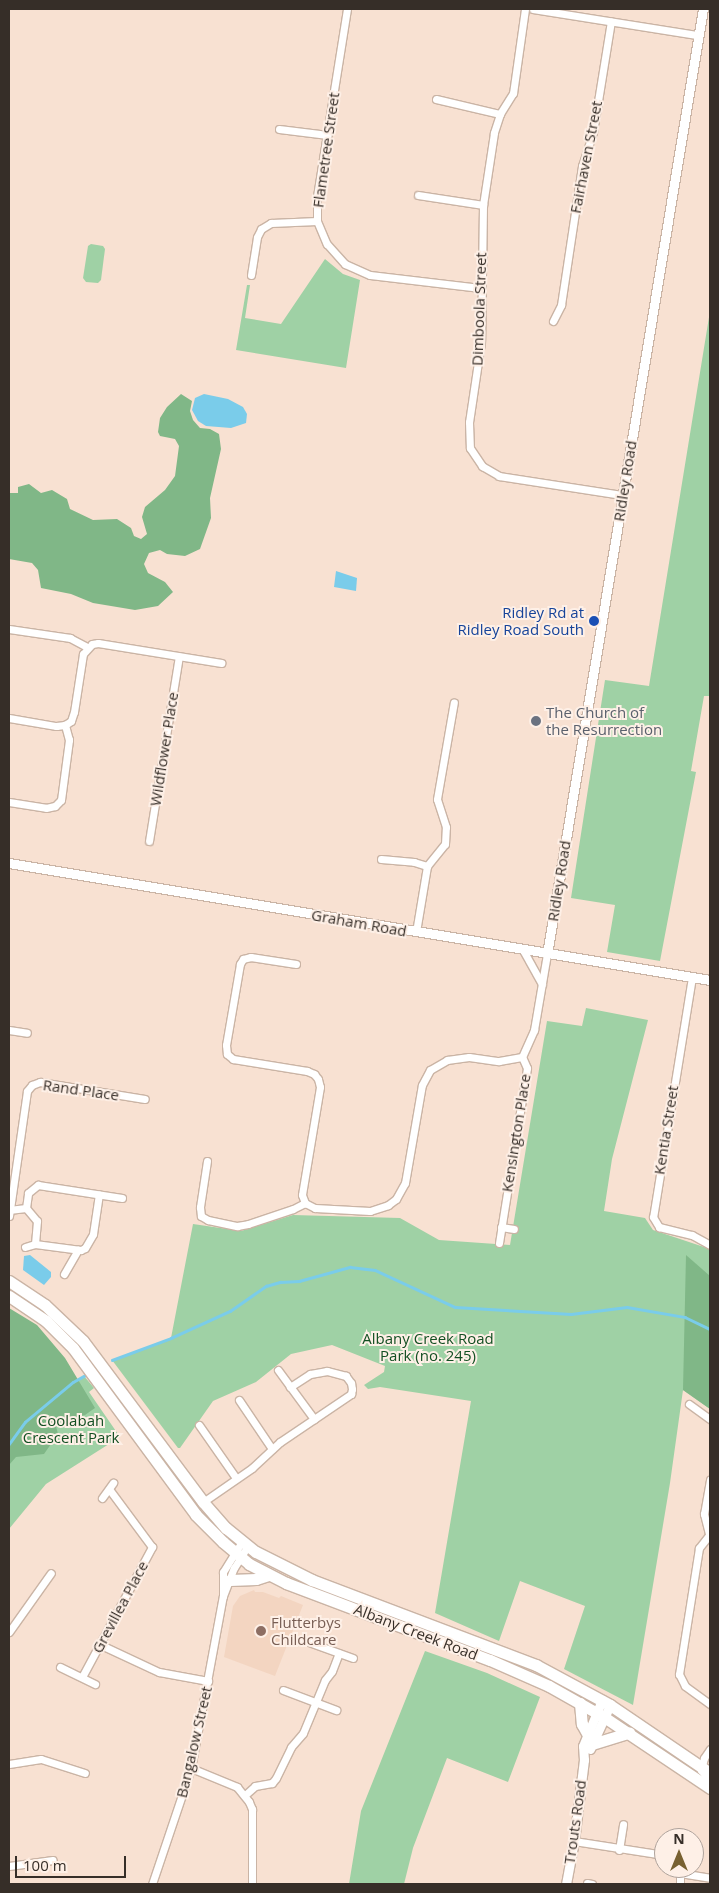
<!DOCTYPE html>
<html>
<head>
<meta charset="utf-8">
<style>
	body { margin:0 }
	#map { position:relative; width:719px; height:1893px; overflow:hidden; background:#f8e1d2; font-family:"Open Sans",sans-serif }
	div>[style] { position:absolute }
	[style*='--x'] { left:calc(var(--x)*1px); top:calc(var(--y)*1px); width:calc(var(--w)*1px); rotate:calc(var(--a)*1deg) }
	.built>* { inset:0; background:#f3d5c1 }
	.green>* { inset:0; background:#9fd1a5 }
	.forest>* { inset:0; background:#80b787 }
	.water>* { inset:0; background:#7accea }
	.stream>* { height:2.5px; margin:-1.25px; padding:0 1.25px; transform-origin:1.25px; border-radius:1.25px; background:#7accea }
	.roads { filter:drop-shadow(1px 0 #cab4a5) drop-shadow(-1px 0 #cab4a5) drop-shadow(0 1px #cab4a5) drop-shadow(0 -1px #cab4a5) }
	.minor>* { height:7px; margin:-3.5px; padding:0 3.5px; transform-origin:3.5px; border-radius:3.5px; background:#fff }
	.tertiary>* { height:9px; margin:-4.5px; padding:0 4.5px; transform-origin:4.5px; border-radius:4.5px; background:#fff }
	.primary>* { height:11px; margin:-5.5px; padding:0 5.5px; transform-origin:5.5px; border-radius:5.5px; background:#fff }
	.dots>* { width:14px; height:14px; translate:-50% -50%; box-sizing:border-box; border:2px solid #fef0e7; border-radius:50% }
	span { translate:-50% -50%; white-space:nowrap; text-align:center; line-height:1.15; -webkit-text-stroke:4px #fef0e7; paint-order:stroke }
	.street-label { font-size:15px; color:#362e28 }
	.transit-label { font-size:15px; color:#164399 }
	.right { translate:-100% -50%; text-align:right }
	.worship-label { font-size:15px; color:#5b616d }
	.left { translate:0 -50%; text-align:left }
	.park-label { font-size:15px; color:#134f22 }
	.education-label { font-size:15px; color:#785e54 }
	.frame { position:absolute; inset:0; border:10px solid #362e28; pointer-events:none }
	.north { position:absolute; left:654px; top:1828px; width:50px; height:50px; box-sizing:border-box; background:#fef0e7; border:1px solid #aea29b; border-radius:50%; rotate:0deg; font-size:14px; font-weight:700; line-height:20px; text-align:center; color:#362e28 }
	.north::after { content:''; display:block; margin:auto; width:18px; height:22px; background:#786131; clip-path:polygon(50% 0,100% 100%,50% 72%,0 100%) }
	.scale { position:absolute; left:15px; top:1856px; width:111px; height:22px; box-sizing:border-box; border:2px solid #362e28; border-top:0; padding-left:6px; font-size:15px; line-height:18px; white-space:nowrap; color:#362e28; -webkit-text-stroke:4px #fef0e7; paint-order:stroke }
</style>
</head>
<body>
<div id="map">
	<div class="built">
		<div style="clip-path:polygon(254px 1590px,255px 1592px,263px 1592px,279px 1598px,281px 1596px,303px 1605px,275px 1676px,224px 1657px,233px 1606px,240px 1596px)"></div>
	</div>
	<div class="green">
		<div style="clip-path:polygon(91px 244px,103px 246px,105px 249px,101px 280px,98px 283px,86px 282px,83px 278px,88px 246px)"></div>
		<div style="clip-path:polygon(325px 259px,343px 274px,360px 280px,346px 368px,236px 350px,247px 285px,250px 285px,245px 318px,281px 324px)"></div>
		<div style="clip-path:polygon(710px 311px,710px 696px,704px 696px,691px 771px,696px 772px,660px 961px,607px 952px,615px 905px,571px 898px,605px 680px,649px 686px)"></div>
		<div style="clip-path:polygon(586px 1008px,648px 1020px,612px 1159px,604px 1211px,645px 1218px,653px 1230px,710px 1249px,710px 1409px,683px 1390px,670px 1483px,633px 1705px,564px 1669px,585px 1606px,520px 1581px,499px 1641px,435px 1613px,471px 1401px,380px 1387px,368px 1389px,364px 1385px,384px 1372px,385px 1366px,332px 1345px,291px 1354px,256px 1382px,213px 1401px,180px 1448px,178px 1448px,112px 1360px,171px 1338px,193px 1224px,241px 1231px,293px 1215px,400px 1218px,439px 1240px,510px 1245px,547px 1021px,582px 1026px)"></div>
		<div style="clip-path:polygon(84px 1376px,94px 1388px,89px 1392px,120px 1437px,46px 1484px,9px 1529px,9px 1444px,73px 1382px)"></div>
		<div style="clip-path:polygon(425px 1651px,487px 1673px,540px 1697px,508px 1782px,447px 1758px,413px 1848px,404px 1884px,349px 1884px,361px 1811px)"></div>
	</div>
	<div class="forest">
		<div style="clip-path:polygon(181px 394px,192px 401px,190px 411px,193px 420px,200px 428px,210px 429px,219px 434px,221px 449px,210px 498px,211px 518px,200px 549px,185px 556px,167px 554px,160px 550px,149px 553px,144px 564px,148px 573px,165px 582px,173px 592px,158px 606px,135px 610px,93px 603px,71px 594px,41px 588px,38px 570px,32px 563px,9px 559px,9px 493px,18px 493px,18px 487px,29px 484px,41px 493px,52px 490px,67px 499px,70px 509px,93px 520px,117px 519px,131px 528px,134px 536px,141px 539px,147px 534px,142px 517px,145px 507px,165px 490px,175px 476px,179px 446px,175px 439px,160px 436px,158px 432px,160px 418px,167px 407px)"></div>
		<div style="clip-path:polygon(686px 1255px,710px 1276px,710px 1409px,683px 1390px)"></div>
		<div style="clip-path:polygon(9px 1308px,37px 1325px,65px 1358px,95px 1408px,85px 1415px,55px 1422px,58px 1434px,44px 1454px,16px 1457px,9px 1465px)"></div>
	</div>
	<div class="water">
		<div style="clip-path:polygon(204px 394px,228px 399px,243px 407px,247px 414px,246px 423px,231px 428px,206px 426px,198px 421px,192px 410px,195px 398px)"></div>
		<div style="clip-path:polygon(336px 571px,357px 578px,356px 591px,334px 587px)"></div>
		<div style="clip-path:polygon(30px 1255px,51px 1272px,51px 1277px,44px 1285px,23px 1270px,24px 1256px)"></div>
	</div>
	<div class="stream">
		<div style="--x:112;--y:1360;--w:63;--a:-20.4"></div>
		<div style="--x:171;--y:1338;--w:65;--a:-24.6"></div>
		<div style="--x:230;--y:1311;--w:44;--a:-34.8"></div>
		<div style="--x:266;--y:1286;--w:15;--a:-16"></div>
		<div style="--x:280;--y:1282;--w:19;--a:-3"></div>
		<div style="--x:299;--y:1281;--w:53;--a:-15.4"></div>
		<div style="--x:350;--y:1267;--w:25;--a:7"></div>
		<div style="--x:375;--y:1270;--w:88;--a:24.8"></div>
		<div style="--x:455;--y:1307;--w:116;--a:3.5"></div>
		<div style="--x:571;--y:1314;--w:56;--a:-7.1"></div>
		<div style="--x:627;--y:1307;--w:59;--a:9.8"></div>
		<div style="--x:685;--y:1317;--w:28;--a:26"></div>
		<div style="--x:9;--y:1444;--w:27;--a:-54"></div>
		<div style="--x:25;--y:1422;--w:62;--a:-39.8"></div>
		<div style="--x:73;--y:1382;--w:13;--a:-29"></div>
	</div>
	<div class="roads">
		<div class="minor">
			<div style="--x:347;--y:9;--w:190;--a:99.1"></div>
			<div style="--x:317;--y:197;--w:24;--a:90"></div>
			<div style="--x:317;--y:221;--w:25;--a:67"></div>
			<div style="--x:327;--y:244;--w:27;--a:48"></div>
			<div style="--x:345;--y:264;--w:27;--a:24"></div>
			<div style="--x:370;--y:275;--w:111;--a:6.7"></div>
			<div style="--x:525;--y:9;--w:85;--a:98.1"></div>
			<div style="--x:513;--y:93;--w:25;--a:122"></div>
			<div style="--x:500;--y:114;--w:20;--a:108"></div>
			<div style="--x:494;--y:133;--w:73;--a:98.7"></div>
			<div style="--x:483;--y:205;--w:137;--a:90.8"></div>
			<div style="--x:481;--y:342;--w:81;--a:98.5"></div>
			<div style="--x:469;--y:422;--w:26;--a:88"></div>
			<div style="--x:470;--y:448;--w:22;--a:56"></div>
			<div style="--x:482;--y:466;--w:20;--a:30"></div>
			<div style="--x:499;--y:476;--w:124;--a:8.8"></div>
			<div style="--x:533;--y:9;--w:167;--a:9"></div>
			<div style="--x:436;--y:99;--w:66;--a:13.2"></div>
			<div style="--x:279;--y:129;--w:49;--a:7"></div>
			<div style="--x:418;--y:195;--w:66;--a:8.7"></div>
			<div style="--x:251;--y:275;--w:38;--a:-81"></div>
			<div style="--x:257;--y:237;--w:9;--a:-63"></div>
			<div style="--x:261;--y:229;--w:12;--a:-31"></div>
			<div style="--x:271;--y:223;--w:46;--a:-2.5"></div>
			<div style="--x:553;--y:321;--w:18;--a:-63"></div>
			<div style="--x:561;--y:305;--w:141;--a:-81.4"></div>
			<div style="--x:582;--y:166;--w:36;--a:-72"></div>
			<div style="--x:593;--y:132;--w:112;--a:-80.8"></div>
			<div style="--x:9;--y:629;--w:62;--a:8.4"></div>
			<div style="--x:70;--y:638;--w:19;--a:28"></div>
			<div style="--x:9;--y:718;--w:48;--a:9.7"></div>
			<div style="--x:56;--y:726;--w:9;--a:-6"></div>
			<div style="--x:65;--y:725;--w:7;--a:-34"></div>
			<div style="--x:71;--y:721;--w:9;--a:-72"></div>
			<div style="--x:74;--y:712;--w:59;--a:-81.2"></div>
			<div style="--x:83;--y:654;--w:13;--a:-48"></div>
			<div style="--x:92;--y:644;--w:6;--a:-9"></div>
			<div style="--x:98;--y:643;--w:125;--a:9.2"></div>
			<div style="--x:9;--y:802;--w:37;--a:9"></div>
			<div style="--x:46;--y:808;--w:9;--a:-13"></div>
			<div style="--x:55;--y:806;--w:8;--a:-45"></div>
			<div style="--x:61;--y:800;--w:61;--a:-82.4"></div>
			<div style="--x:69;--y:740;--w:16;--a:-105"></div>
			<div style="--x:149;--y:841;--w:187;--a:-80.8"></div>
			<div style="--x:381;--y:859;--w:33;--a:5"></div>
			<div style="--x:414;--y:862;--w:14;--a:17"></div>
			<div style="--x:416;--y:932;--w:67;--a:-80.5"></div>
			<div style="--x:427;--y:866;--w:28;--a:-51"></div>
			<div style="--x:445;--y:844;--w:17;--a:-87"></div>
			<div style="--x:446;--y:827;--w:29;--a:-108"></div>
			<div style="--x:437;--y:799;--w:98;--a:-80.1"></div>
			<div style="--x:523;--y:950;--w:39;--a:61"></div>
			<div style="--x:296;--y:964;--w:46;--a:-171.2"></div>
			<div style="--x:251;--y:957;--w:8;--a:166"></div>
			<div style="--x:243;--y:959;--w:6;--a:121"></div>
			<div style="--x:240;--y:964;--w:82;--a:99.8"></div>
			<div style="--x:226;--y:1045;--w:9;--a:84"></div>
			<div style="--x:227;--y:1054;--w:8;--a:40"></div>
			<div style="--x:233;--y:1059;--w:75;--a:9.2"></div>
			<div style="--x:307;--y:1071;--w:8;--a:23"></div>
			<div style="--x:314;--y:1074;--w:6;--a:51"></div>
			<div style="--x:318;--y:1079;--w:8;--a:76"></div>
			<div style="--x:320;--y:1087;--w:109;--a:99.5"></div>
			<div style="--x:302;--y:1195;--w:9;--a:69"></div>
			<div style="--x:305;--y:1203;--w:11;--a:27"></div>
			<div style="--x:315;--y:1208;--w:55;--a:3.1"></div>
			<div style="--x:370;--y:1211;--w:19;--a:-18"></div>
			<div style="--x:388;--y:1205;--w:10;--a:-37"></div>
			<div style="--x:396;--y:1199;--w:18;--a:-61"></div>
			<div style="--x:405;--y:1183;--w:99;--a:-80.2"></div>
			<div style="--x:422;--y:1085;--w:17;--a:-62"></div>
			<div style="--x:430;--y:1070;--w:20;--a:-30"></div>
			<div style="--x:447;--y:1060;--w:22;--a:-8"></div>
			<div style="--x:469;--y:1057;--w:30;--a:8"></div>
			<div style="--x:499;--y:1061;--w:23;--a:-10"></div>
			<div style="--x:692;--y:977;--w:243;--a:99.2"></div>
			<div style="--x:653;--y:1217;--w:12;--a:59"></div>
			<div style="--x:659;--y:1227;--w:34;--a:14"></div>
			<div style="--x:692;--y:1235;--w:21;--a:29"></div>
			<div style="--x:9;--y:1030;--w:18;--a:9"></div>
			<div style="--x:207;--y:1161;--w:47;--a:98.7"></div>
			<div style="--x:200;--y:1207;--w:9;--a:84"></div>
			<div style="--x:201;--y:1216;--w:8;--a:30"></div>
			<div style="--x:208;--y:1220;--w:30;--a:12"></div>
			<div style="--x:237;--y:1226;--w:11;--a:-10"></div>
			<div style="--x:248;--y:1224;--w:47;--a:-18.4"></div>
			<div style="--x:293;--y:1209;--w:13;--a:-27"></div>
			<div style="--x:26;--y:1208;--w:17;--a:50"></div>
			<div style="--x:37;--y:1221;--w:23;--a:95"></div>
			<div style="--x:35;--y:1244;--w:46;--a:7.4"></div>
			<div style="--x:81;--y:1250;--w:4;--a:-27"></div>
			<div style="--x:85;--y:1248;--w:16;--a:-60"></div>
			<div style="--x:93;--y:1234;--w:40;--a:-81.5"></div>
			<div style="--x:26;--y:1208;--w:15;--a:-82"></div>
			<div style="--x:28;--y:1193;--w:13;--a:-39"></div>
			<div style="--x:38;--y:1185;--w:85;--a:8.8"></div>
			<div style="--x:9;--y:1210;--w:17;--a:-7"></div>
			<div style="--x:9;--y:1216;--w:126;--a:-81.8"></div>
			<div style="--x:27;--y:1091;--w:8;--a:-50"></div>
			<div style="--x:32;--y:1085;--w:9;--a:-21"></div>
			<div style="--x:40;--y:1082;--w:106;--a:9.2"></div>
			<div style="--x:501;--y:1227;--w:13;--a:9"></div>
			<div style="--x:499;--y:1243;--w:177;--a:-80.9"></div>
			<div style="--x:527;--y:1068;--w:12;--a:-114"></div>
			<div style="--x:522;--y:1057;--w:30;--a:-66"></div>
			<div style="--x:534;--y:1030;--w:77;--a:-80.3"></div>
			<div style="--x:25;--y:1247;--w:10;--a:-17"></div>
			<div style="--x:64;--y:1274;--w:28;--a:-60"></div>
			<div style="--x:278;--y:1370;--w:61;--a:53.7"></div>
			<div style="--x:239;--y:1400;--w:59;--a:56"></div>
			<div style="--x:689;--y:1404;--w:26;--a:36"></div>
			<div style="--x:199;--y:1425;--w:65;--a:55.1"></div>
			<div style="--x:102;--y:1498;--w:19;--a:-54"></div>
			<div style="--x:203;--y:1502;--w:60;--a:-34.8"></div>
			<div style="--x:252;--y:1468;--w:38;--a:-43"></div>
			<div style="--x:280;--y:1442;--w:86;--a:-34.1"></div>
			<div style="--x:351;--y:1394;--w:5;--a:-79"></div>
			<div style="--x:352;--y:1389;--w:6;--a:-99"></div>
			<div style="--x:351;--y:1383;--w:9;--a:-126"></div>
			<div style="--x:346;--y:1376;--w:20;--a:-165"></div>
			<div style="--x:327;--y:1371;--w:17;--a:170"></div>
			<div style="--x:310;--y:1374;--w:24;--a:147"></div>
			<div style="--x:709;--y:1534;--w:21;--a:-104"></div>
			<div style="--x:704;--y:1514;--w:35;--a:-80"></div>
			<div style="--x:710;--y:1534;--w:18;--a:128"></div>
			<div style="--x:699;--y:1548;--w:128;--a:99"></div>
			<div style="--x:679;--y:1674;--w:13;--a:63"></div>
			<div style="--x:685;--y:1686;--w:31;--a:36"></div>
			<div style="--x:223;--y:1596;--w:30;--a:-69"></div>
			<div style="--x:234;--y:1568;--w:26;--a:-58"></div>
			<div style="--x:9;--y:1632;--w:72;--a:-54.6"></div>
			<div style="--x:303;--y:1640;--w:53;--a:19.8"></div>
			<div style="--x:101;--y:1645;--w:64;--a:25"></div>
			<div style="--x:159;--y:1672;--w:50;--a:10.4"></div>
			<div style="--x:60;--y:1667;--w:39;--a:26"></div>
			<div style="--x:82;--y:1677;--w:148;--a:-61.7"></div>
			<div style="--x:152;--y:1547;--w:72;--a:-126.6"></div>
			<div style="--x:283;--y:1690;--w:57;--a:20.7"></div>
			<div style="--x:9;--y:1764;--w:32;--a:-9"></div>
			<div style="--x:41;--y:1759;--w:46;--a:17.7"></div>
			<div style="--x:191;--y:1768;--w:50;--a:22.4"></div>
			<div style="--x:237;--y:1787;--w:19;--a:51"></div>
			<div style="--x:249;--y:1802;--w:8;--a:67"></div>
			<div style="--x:252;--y:1809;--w:75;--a:90"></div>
			<div style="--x:709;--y:1787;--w:7;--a:-90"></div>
			<div style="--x:709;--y:1780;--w:13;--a:-129"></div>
			<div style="--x:701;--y:1770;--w:12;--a:-76"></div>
			<div style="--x:704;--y:1758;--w:11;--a:-56"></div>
			<div style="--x:245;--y:1795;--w:13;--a:-42"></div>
			<div style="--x:255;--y:1786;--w:17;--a:-10"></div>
			<div style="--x:272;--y:1783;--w:6;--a:-51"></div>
			<div style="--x:276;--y:1778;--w:34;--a:-64"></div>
			<div style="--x:291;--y:1747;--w:18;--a:-49"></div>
			<div style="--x:303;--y:1733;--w:57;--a:-67.5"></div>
			<div style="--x:325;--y:1680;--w:11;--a:-52"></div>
			<div style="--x:332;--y:1671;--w:19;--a:-69"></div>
			<div style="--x:574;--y:1841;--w:91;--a:8.8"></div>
			<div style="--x:619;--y:1850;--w:26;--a:-81"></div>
			<div style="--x:9;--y:1866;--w:44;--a:-7.8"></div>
			<div style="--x:680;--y:1873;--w:30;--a:9"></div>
			<div style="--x:587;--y:1883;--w:5;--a:11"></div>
			<div style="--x:152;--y:1884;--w:122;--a:-71.4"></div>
			<div style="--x:191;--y:1768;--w:175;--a:-79.5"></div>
			<div style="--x:223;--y:1596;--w:24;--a:-90"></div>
			<div style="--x:223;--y:1572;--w:36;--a:-58"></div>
			<div style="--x:680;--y:1884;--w:14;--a:-90"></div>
		</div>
		<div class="tertiary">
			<div style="--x:9;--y:863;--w:711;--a:9.48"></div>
			<div style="--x:547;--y:954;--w:958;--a:-80.63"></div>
			<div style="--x:590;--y:1749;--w:48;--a:-65.6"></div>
			<div style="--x:566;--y:1884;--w:44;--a:-79.5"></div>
			<div style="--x:574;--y:1841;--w:82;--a:-83"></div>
			<div style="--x:584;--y:1760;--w:14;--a:-94"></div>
			<div style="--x:583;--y:1746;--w:50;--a:-67.6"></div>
		</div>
		<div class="primary">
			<div style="--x:9;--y:1281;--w:43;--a:33.7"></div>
			<div style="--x:45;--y:1305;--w:52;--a:43.5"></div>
			<div style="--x:83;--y:1341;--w:201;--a:53.3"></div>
			<div style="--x:203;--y:1502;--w:35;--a:49"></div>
			<div style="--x:226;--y:1528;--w:38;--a:39"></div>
			<div style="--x:256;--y:1552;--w:63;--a:26.6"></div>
			<div style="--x:312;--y:1580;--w:240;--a:20.8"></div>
			<div style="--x:536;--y:1665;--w:84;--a:28.4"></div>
			<div style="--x:610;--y:1705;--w:121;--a:34.2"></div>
			<div style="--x:9;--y:1296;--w:45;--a:34"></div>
			<div style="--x:46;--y:1321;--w:38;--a:45"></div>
			<div style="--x:73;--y:1348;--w:207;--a:53.6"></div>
			<div style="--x:196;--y:1515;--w:38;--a:45"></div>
			<div style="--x:223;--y:1542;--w:34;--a:40"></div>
			<div style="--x:249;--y:1564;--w:42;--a:27.2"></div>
			<div style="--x:286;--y:1583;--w:218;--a:20.7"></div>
			<div style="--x:490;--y:1660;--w:64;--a:23.8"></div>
			<div style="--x:549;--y:1686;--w:63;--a:29.4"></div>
			<div style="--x:604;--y:1717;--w:128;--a:33.8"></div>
			<div style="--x:230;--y:1580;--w:26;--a:-2"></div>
			<div style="--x:256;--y:1579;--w:13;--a:-18"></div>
			<div style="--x:580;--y:1703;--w:21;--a:85"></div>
			<div style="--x:582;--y:1724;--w:10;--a:61"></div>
			<div style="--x:592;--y:1744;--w:39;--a:-17"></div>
		</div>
	</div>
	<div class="dots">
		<div style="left:594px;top:621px;background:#1a4fb4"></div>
		<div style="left:536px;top:721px;background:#6b7280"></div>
		<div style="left:261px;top:1631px;background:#8d6e63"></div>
	</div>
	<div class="street-label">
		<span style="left:326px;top:150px;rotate:-82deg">Flametree Street</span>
		<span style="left:586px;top:157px;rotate:-79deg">Fairhaven Street</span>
		<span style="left:479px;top:309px;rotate:-88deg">Dimboola Street</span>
		<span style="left:625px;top:481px;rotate:-81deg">Ridley Road</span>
		<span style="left:164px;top:749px;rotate:-81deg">Wildflower Place</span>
		<span style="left:559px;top:881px;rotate:-81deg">Ridley Road</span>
		<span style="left:359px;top:923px;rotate:10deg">Graham Road</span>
		<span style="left:81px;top:1090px;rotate:8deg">Rand Place</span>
		<span style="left:666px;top:1130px;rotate:-81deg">Kentia Street</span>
		<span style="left:516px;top:1133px;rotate:-81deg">Kensington Place</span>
		<span style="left:120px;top:1607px;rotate:-62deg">Grevillea Place</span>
		<span style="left:416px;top:1632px;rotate:21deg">Albany Creek Road</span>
		<span style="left:194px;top:1742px;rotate:-77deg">Bangalow Street</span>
		<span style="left:575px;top:1822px;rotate:-82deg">Trouts Road</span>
	</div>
	<div class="transit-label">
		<span class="right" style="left:584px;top:621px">Ridley Rd at<br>Ridley Road South</span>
	</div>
	<div class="worship-label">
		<span class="left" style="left:546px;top:721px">The Church of<br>the Resurrection</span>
	</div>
	<div class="park-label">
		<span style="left:428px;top:1347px">Albany Creek Road<br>Park (no. 245)</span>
		<span style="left:71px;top:1429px">Coolabah<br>Crescent Park</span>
	</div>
	<div class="education-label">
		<span class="left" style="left:271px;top:1631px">Flutterbys<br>Childcare</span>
	</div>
	<div class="frame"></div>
	<div class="north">N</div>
	<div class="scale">100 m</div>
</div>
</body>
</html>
